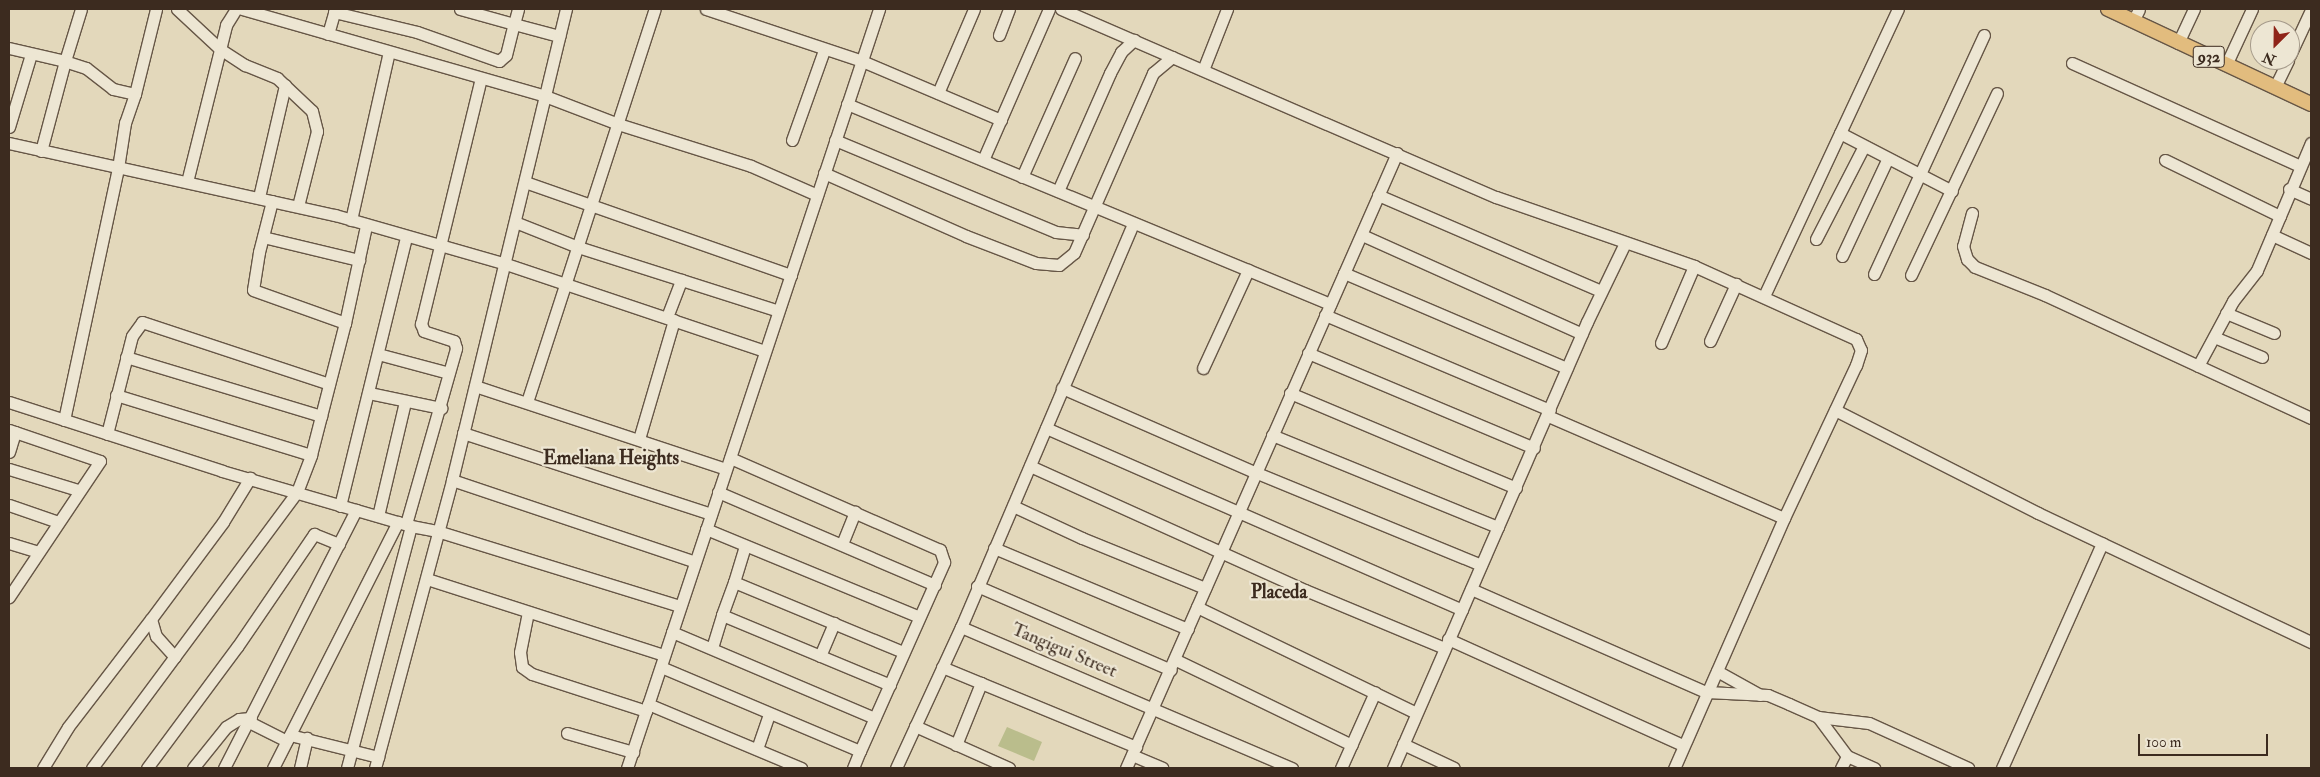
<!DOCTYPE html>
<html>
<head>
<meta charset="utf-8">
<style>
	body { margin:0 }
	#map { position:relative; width:2320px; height:777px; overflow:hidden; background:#e3d8bb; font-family:"IM FELL Double Pica",serif }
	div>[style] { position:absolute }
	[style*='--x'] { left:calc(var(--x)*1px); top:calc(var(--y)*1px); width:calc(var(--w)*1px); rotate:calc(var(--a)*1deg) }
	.green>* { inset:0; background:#babd8c }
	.roads { filter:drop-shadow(1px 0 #665646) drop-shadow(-1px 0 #665646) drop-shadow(0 1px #665646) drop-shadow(0 -1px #665646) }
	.minor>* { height:11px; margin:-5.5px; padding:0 5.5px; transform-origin:5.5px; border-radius:5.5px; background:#ede6d3 }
	.major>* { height:14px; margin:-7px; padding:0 7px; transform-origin:7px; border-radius:7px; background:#e2bc7e }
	span { translate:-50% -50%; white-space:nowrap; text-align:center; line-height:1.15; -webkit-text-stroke:4.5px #ede6d3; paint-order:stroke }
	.shield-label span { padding:1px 4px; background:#ede6d3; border:1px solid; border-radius:4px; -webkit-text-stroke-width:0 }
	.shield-label { font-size:16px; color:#3c2b1f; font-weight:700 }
	.street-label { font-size:18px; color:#3c2b1f }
	.neighbourhood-label { font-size:19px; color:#3c2b1f; font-weight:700 }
	.frame { position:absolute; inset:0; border:10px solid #3c2b1f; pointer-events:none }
	.north { position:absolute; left:2250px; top:20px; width:50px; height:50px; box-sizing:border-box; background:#ede6d3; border:1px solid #a69b8b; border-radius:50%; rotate:203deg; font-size:14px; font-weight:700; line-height:20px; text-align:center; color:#3c2b1f }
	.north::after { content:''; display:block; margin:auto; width:18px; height:22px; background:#8f2418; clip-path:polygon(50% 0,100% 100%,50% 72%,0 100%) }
	.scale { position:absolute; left:2138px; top:734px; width:130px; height:22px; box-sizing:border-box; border:2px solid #3c2b1f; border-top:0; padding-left:6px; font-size:15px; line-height:18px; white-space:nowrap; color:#3c2b1f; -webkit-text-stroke:4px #ede6d3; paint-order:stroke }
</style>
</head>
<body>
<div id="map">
	<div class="green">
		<div style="clip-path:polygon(1007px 727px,1042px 742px,1034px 761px,998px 746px)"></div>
	</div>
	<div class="roads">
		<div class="minor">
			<div style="--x:177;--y:9;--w:59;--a:42.9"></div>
			<div style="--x:220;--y:49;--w:30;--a:33"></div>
			<div style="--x:245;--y:65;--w:35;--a:22"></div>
			<div style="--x:277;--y:78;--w:48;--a:43.3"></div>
			<div style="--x:312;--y:111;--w:21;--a:76"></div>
			<div style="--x:317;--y:131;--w:77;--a:104.2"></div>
			<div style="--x:242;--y:9;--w:315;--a:16"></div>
			<div style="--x:545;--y:96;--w:78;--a:21"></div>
			<div style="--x:618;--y:124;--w:139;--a:17.5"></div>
			<div style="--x:751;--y:166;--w:72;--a:23.7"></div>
			<div style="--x:460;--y:9;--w:56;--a:15.5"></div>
			<div style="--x:514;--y:24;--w:16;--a:-75"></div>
			<div style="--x:706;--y:9;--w:164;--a:18.4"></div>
			<div style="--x:862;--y:61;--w:151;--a:23"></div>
			<div style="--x:1061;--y:9;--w:474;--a:23.4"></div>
			<div style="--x:1496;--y:197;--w:210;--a:19.2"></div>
			<div style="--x:1694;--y:266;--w:178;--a:24.3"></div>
			<div style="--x:1856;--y:339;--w:12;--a:66"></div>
			<div style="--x:1861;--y:350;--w:16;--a:108"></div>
			<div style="--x:1856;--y:365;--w:169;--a:115.2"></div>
			<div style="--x:1784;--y:518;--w:273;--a:113.7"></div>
			<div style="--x:334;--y:12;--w:85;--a:13.5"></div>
			<div style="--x:417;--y:32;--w:87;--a:19.5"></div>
			<div style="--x:499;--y:61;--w:9;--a:-41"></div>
			<div style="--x:506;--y:55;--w:32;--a:-76"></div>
			<div style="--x:514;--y:24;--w:47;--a:14.9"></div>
			<div style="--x:2133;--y:21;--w:13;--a:-63"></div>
			<div style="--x:328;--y:34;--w:26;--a:-74"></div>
			<div style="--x:999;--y:35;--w:28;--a:-69"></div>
			<div style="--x:2178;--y:43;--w:38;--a:-65"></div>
			<div style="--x:9;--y:48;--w:57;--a:13.1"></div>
			<div style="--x:65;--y:61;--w:93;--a:104.9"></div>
			<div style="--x:2290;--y:55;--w:50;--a:-65"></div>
			<div style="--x:2072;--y:63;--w:250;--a:24.3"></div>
			<div style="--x:2226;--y:65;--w:62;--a:-65.1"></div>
			<div style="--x:1203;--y:70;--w:66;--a:-68.5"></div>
			<div style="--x:2275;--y:87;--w:30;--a:-64"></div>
			<div style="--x:938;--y:93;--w:91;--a:-66.8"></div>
			<div style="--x:135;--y:94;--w:88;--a:-76.1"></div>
			<div style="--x:847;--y:104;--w:523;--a:22.49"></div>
			<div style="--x:9;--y:127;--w:76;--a:-73.2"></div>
			<div style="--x:1840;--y:133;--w:126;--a:27.4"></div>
			<div style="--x:792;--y:140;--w:96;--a:-70.4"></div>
			<div style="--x:835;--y:140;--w:239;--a:22.6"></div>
			<div style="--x:1056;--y:232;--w:27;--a:6"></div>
			<div style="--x:9;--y:143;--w:334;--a:12.5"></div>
			<div style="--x:335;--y:215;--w:178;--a:16"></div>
			<div style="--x:506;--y:264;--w:273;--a:18.6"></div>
			<div style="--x:983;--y:160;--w:165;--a:-66.4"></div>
			<div style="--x:2165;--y:160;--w:128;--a:26"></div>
			<div style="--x:824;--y:173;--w:155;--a:23.9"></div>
			<div style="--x:966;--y:236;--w:75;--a:21.1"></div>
			<div style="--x:1036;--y:263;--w:23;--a:5"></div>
			<div style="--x:1059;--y:265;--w:19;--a:-39"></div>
			<div style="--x:1074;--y:253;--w:197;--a:-66.3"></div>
			<div style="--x:1153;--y:73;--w:25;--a:-40"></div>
			<div style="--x:1022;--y:177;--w:130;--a:-66"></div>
			<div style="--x:187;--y:182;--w:162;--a:-76"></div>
			<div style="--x:226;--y:25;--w:19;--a:-58"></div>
			<div style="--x:525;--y:182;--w:282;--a:19.3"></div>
			<div style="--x:2289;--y:189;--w:24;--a:24"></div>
			<div style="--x:1058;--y:191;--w:129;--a:-66.2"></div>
			<div style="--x:1110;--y:73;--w:24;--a:-62"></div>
			<div style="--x:1121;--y:52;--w:18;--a:-43"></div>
			<div style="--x:1378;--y:195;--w:243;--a:23.3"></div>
			<div style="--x:259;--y:197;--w:115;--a:-76.9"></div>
			<div style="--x:272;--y:201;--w:53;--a:104.3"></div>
			<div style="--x:259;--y:252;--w:38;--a:99"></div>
			<div style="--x:253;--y:290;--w:98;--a:19.7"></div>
			<div style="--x:1972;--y:213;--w:34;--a:105"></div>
			<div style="--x:1963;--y:246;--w:14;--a:73"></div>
			<div style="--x:1967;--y:259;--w:11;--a:45"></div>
			<div style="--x:1975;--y:267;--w:75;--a:21.8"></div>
			<div style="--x:2045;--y:295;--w:293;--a:24.8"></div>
			<div style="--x:351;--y:220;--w:172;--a:-77.3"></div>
			<div style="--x:515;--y:222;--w:68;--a:21.6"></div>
			<div style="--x:578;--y:247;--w:210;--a:17.7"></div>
			<div style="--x:1362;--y:235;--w:241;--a:24.2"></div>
			<div style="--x:2272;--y:235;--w:43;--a:24.8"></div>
			<div style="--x:263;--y:237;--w:99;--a:13.5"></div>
			<div style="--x:1816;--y:239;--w:102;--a:-62.7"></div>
			<div style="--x:1842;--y:256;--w:106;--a:-64.9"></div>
			<div style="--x:1344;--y:273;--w:242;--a:23.1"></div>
			<div style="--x:1874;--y:274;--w:263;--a:-65.3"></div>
			<div style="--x:1911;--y:275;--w:201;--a:-64.7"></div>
			<div style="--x:1764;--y:296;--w:317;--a:-65"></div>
			<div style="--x:2226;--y:313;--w:52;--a:22.6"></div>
			<div style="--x:1325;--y:315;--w:244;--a:22.9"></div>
			<div style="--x:667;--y:317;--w:40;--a:-69"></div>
			<div style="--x:2214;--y:337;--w:52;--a:22.6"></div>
			<div style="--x:1710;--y:341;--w:63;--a:-65.5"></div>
			<div style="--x:1661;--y:343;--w:84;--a:-66.8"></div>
			<div style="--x:1308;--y:353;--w:245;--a:22.8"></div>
			<div style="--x:378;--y:354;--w:73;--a:15"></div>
			<div style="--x:126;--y:357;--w:204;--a:16.8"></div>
			<div style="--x:2198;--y:366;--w:74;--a:-61.7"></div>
			<div style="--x:2233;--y:301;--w:39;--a:-52"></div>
			<div style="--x:2257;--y:270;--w:138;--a:-67"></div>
			<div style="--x:1203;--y:368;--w:108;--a:-65.3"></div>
			<div style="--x:475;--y:386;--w:264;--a:18.3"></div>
			<div style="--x:1062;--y:388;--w:213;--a:23.6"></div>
			<div style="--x:1257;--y:473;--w:242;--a:22.3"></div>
			<div style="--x:369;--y:393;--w:74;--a:11.8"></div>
			<div style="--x:1290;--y:393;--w:245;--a:22.8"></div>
			<div style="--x:116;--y:395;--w:204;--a:17.1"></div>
			<div style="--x:9;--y:402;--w:224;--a:17.9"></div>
			<div style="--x:222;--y:471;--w:197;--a:16.2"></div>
			<div style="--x:411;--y:526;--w:26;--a:11"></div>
			<div style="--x:437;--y:531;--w:254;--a:17.2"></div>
			<div style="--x:527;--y:402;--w:413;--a:-72"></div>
			<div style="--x:1835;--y:410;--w:228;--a:26.9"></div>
			<div style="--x:2038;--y:513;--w:302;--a:25.3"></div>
			<div style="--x:1548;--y:416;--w:257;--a:23.4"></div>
			<div style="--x:64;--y:420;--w:258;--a:-77.9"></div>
			<div style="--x:118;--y:168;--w:46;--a:-81.2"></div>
			<div style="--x:125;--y:123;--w:31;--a:-71"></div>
			<div style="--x:135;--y:94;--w:23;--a:-167"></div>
			<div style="--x:113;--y:89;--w:34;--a:-142"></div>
			<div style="--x:86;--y:68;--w:22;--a:-162"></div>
			<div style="--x:65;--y:61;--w:54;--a:-72.9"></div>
			<div style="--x:1046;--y:428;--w:454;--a:23.6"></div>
			<div style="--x:9;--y:430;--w:96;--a:18.8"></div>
			<div style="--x:100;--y:461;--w:164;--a:123.8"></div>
			<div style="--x:463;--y:433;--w:261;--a:18.1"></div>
			<div style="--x:107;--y:434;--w:101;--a:-75.7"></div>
			<div style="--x:132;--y:336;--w:17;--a:-54"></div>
			<div style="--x:142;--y:322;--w:197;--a:18.3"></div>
			<div style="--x:1272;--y:435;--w:244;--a:22.2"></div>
			<div style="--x:639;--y:439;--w:124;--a:-73.6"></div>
			<div style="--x:9;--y:452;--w:21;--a:-73"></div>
			<div style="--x:1030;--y:466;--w:302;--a:24.3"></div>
			<div style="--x:1305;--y:590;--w:151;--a:22.6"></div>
			<div style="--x:9;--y:469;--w:72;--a:16.9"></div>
			<div style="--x:452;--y:480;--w:256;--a:18.6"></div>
			<div style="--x:718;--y:492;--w:236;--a:23.2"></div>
			<div style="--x:9;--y:505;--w:52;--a:19.1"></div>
			<div style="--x:340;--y:506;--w:276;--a:-76.2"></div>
			<div style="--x:1013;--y:506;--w:76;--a:24.9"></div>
			<div style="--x:1082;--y:538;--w:133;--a:22.1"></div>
			<div style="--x:378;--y:516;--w:117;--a:-76.7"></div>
			<div style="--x:406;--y:524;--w:183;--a:-74.1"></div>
			<div style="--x:456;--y:348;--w:7;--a:-106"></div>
			<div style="--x:454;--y:341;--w:32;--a:-162"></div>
			<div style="--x:424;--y:331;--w:8;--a:-113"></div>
			<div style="--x:421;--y:324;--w:253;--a:-76.3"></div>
			<div style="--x:706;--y:529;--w:230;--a:22.4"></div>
			<div style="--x:9;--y:543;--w:30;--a:17"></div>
			<div style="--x:842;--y:544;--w:35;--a:-68"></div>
			<div style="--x:994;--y:548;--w:210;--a:22.7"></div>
			<div style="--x:427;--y:579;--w:249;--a:17.8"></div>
			<div style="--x:734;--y:582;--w:38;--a:-73"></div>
			<div style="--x:977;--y:586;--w:211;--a:23.4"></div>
			<div style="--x:1471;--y:589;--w:257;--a:23.7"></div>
			<div style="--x:1706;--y:692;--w:62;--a:2.8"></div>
			<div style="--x:1768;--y:695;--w:23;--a:23"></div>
			<div style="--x:1789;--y:704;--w:32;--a:24"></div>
			<div style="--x:1818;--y:717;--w:49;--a:53.4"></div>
			<div style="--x:1847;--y:756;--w:30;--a:24"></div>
			<div style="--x:1197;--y:607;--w:243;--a:25.8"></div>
			<div style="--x:528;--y:612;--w:41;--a:101.3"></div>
			<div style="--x:520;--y:652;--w:15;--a:82"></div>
			<div style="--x:522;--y:667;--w:12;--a:35"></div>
			<div style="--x:532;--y:674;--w:120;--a:18"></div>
			<div style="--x:722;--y:615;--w:35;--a:-70"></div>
			<div style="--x:734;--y:582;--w:183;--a:22.5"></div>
			<div style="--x:151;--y:619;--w:18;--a:74"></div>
			<div style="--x:156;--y:636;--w:28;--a:48"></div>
			<div style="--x:961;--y:627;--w:360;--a:23.1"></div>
			<div style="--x:672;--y:632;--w:220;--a:23"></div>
			<div style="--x:1448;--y:639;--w:258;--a:24.3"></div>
			<div style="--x:712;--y:648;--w:34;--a:-73"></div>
			<div style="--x:722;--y:615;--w:182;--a:22.6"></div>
			<div style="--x:820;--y:656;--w:36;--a:-67"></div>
			<div style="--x:1176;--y:660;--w:195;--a:25.8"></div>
			<div style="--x:661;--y:667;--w:216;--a:22.9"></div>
			<div style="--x:860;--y:751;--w:207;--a:-66"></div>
			<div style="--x:944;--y:562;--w:13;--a:-108"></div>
			<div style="--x:940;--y:550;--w:229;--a:-156.3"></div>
			<div style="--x:942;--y:667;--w:210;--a:22.4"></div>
			<div style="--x:1717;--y:671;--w:49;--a:29.2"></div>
			<div style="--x:648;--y:704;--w:166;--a:22.7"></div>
			<div style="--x:1818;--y:717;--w:51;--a:6.7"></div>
			<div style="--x:1869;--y:723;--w:109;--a:24.4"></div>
			<div style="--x:249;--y:722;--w:42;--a:26.6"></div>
			<div style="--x:915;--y:726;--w:103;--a:24.1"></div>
			<div style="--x:567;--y:733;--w:69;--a:16.1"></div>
			<div style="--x:290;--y:735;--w:91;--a:14"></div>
			<div style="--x:1403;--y:744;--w:56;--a:25.2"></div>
			<div style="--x:956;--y:745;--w:67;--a:-68"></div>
			<div style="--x:757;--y:749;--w:37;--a:-71"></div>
			<div style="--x:1132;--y:755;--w:33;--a:23"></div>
			<div style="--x:43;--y:768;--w:48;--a:-58.6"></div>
			<div style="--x:68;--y:727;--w:136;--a:-52.5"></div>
			<div style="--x:151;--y:619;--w:121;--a:-53.4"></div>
			<div style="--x:223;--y:522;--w:52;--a:-58.5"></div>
			<div style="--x:92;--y:768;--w:344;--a:-53.4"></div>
			<div style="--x:297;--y:492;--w:40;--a:-69"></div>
			<div style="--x:311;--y:455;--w:136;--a:-75.6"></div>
			<div style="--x:345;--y:323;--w:99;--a:-77.8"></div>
			<div style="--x:147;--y:768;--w:151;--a:-53.4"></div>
			<div style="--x:237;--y:647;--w:137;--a:-55.7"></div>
			<div style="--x:314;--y:534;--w:27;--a:22"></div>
			<div style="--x:193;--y:768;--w:53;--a:-51.2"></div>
			<div style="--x:226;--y:727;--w:15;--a:-32"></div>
			<div style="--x:239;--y:719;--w:12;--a:-5"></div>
			<div style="--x:224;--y:768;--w:290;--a:-62.9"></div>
			<div style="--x:273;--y:768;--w:276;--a:-63.1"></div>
			<div style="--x:300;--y:768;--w:31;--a:-77"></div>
			<div style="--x:347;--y:768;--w:250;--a:-75.2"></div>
			<div style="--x:375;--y:768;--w:298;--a:-75"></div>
			<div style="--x:452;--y:480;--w:485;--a:-76.4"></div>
			<div style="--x:627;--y:768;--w:800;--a:-71.63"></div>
			<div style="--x:853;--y:768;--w:18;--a:-68"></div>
			<div style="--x:896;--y:768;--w:155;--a:-65.3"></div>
			<div style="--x:961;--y:627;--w:439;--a:-66.9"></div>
			<div style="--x:1126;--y:768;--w:672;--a:-66.22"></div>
			<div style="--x:1341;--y:768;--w:83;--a:-65.9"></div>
			<div style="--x:1393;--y:768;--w:486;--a:-66.5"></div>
			<div style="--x:1587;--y:322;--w:88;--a:-64.3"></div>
			<div style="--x:1841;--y:768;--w:13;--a:-63"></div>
			<div style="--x:2002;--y:768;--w:246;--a:-66"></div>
		</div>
		<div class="major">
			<div style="--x:2108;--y:9;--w:224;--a:25.1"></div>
		</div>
	</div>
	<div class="shield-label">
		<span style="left:2209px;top:57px">932</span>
	</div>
	<div class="street-label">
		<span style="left:1064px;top:651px;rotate:23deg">Tangigui Street</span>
	</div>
	<div class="neighbourhood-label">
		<span style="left:611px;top:459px">Emeliana Heights</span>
		<span style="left:1279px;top:593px">Placeda</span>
	</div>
	<div class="frame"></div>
	<div class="north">N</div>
	<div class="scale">100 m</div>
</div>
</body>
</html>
